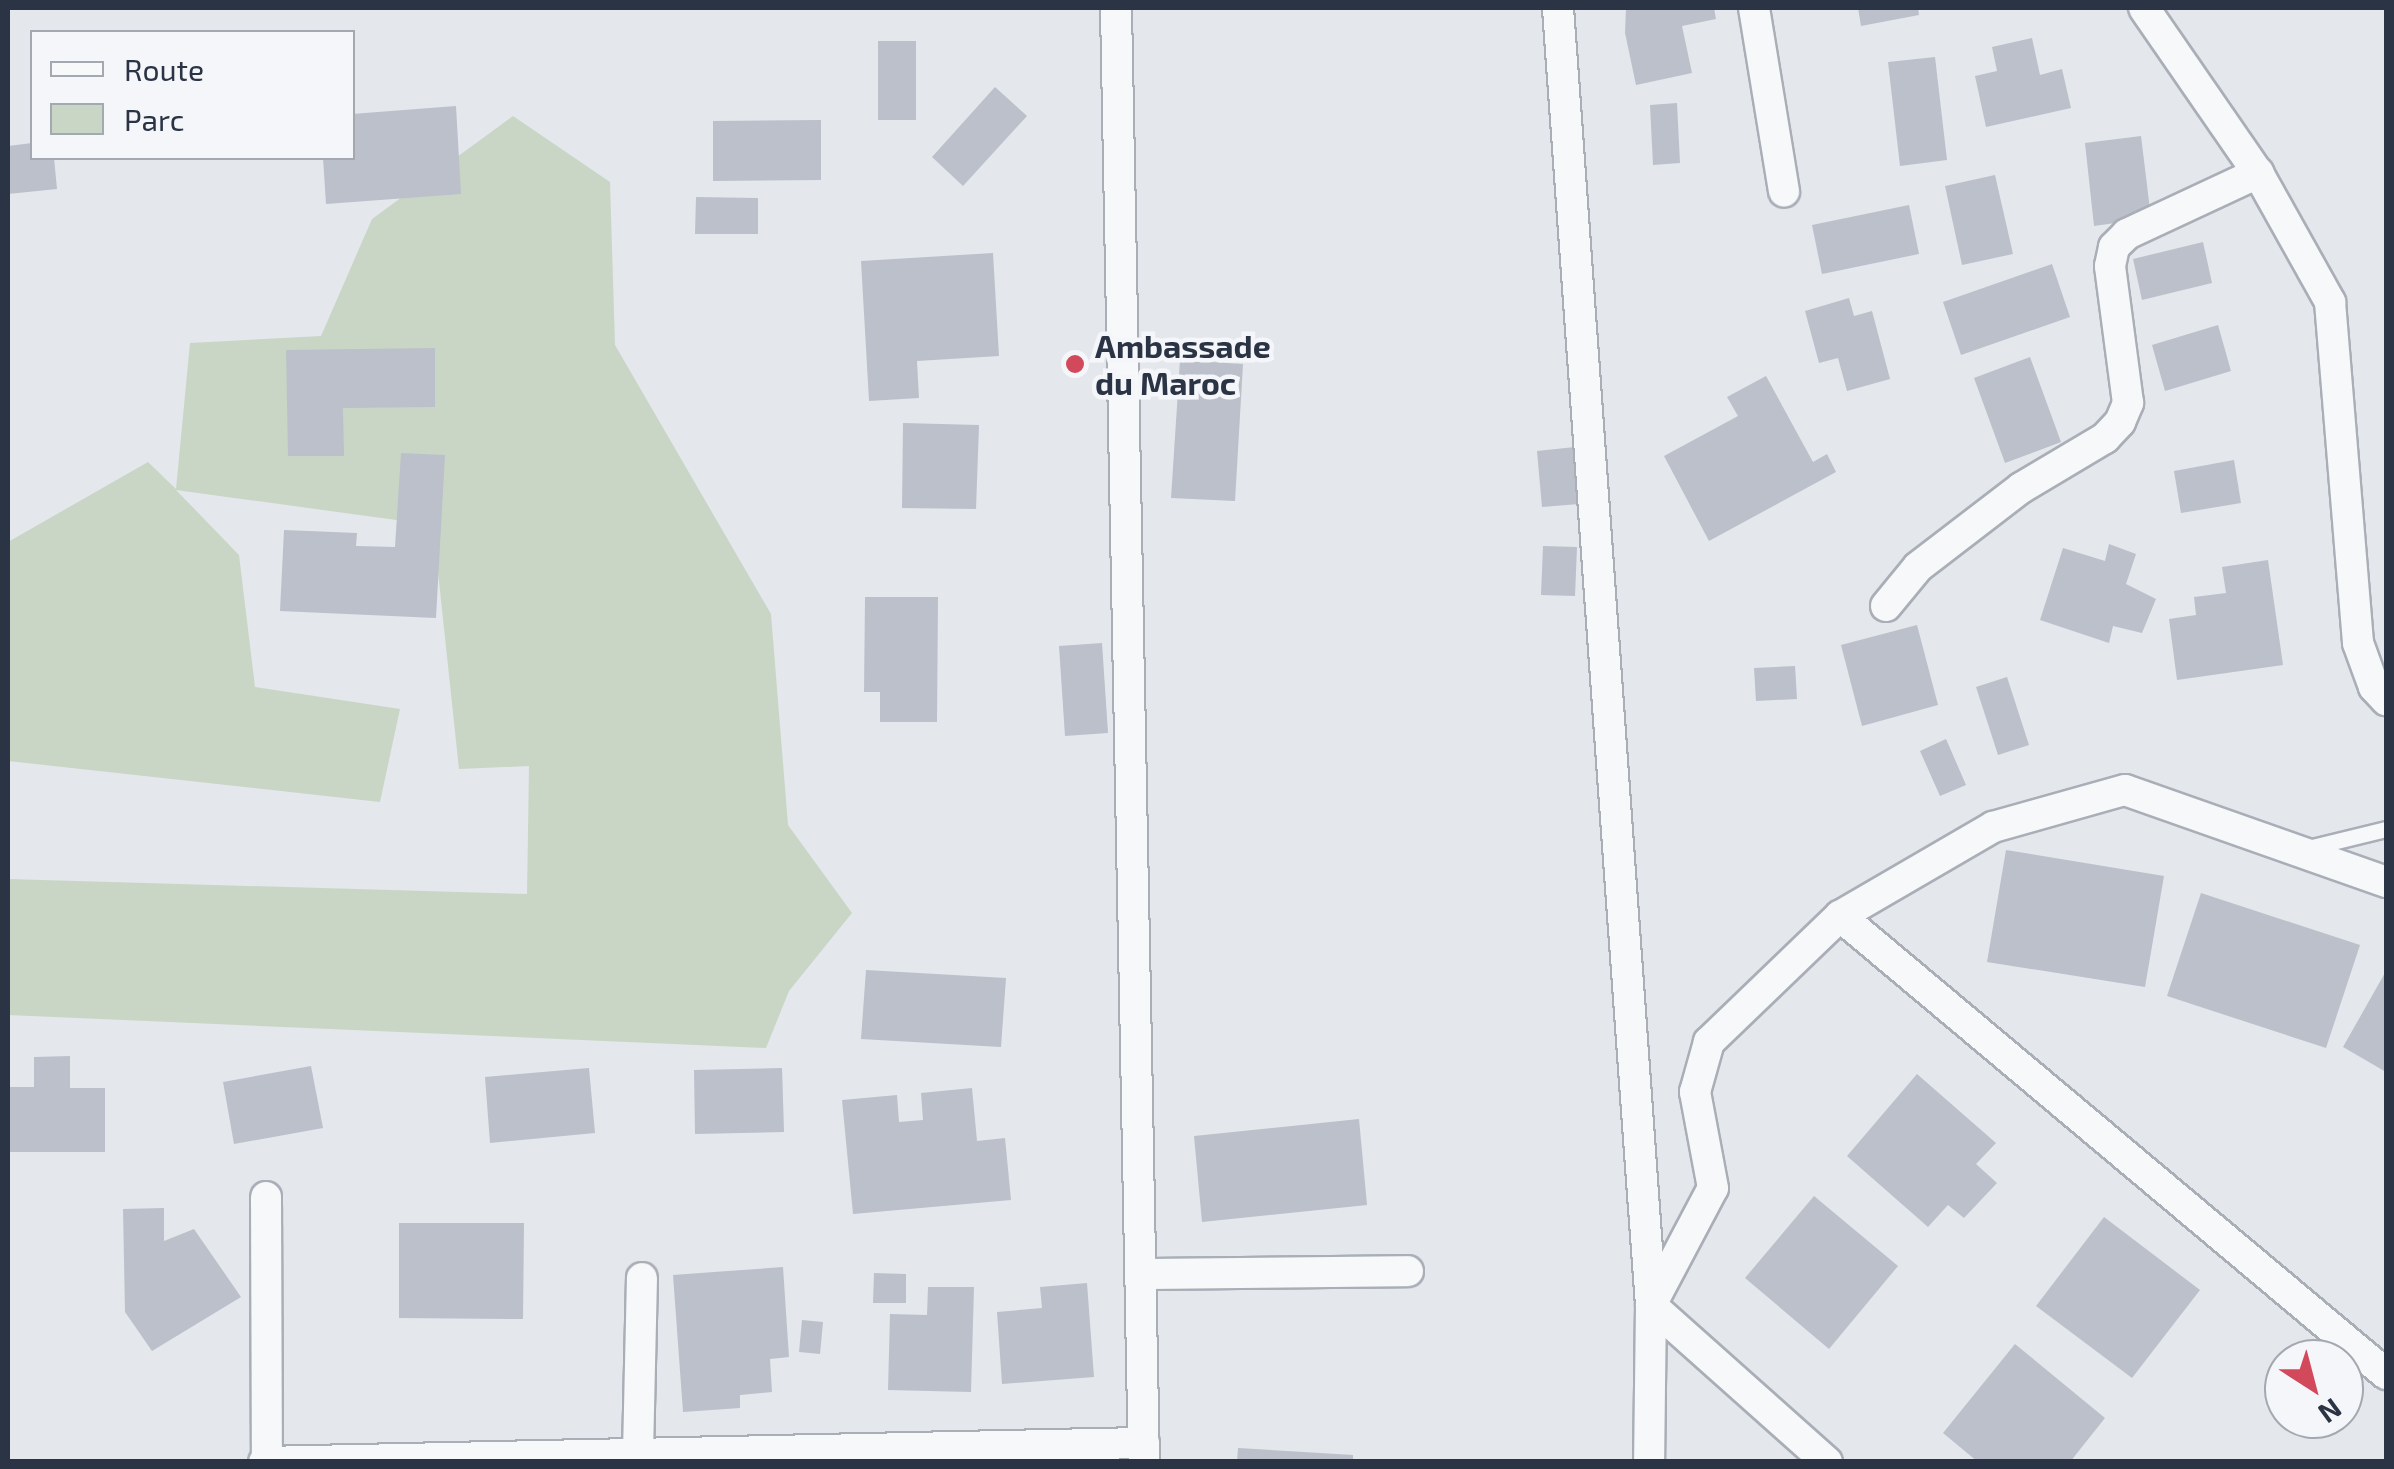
<!DOCTYPE html>
<html>
<head>
<meta charset="utf-8">
<style>
	body { margin:0 }
	#map { position:relative; width:2394px; height:1469px; overflow:hidden; background:#e4e7ec; font-family:"Exo 2",sans-serif }
	div>[style] { position:absolute }
	[style*='--x'] { left:calc(var(--x)*1px); top:calc(var(--y)*1px); width:calc(var(--w)*1px); rotate:calc(var(--a)*1deg) }
	.green>* { inset:0; background:#c9d6c5 }
	.building>* { inset:0; background:#bbc0ca }
	.roads { filter:drop-shadow(2px 0 #a9aeb7) drop-shadow(-2px 0 #a9aeb7) drop-shadow(0 2px #a9aeb7) drop-shadow(0 -2px #a9aeb7) }
	.lane>* { height:15px; margin:-7.5px; padding:0 7.5px; transform-origin:7.5px; border-radius:7.5px; background:#f7f8fa }
	.street>* { height:30px; margin:-15px; padding:0 15px; transform-origin:15px; border-radius:15px; background:#f7f8fa }
	.dots>* { width:28px; height:28px; translate:-50% -50%; box-sizing:border-box; border:5px solid #f4f6f9; border-radius:50% }
	span { translate:-50% -50%; white-space:nowrap; text-align:center; line-height:1.15; -webkit-text-stroke:9px #f4f6f9; paint-order:stroke }
	.poi-label { font-size:32px; color:#2b3445; font-weight:700 }
	.left { translate:0 -50%; text-align:left }
	.frame { position:absolute; inset:0; border:10px solid #2b3445; pointer-events:none }
	.legend { position:absolute; left:30px; top:30px; width:325px; height:130px; box-sizing:border-box; background:#f4f6f9; border:2px solid #a4a8b1; margin:0; padding:12px 18px; list-style:none; font-size:30px; color:#2b3445 }
	.legend li { display:flex; align-items:center; gap:20px; height:50px }
	.legend b { width:50px; border:2px solid #a4a8b1 }
	.north { position:absolute; left:2264px; top:1339px; width:100px; height:100px; box-sizing:border-box; background:#f4f6f9; border:2px solid #a4a8b1; border-radius:50%; rotate:144deg; font-size:28px; font-weight:700; line-height:40px; text-align:center; color:#2b3445 }
	.north::after { content:''; display:block; margin:auto; width:35px; height:45px; background:#d1495b; clip-path:polygon(50% 0,100% 100%,50% 72%,0 100%) }
</style>
</head>
<body>
<div id="map">
	<div class="green">
		<div style="clip-path:polygon(513px 116px,610px 182px,615px 345px,771px 614px,788px 825px,852px 913px,789px 991px,766px 1048px,8px 1015px,8px 879px,527px 894px,529px 766px,459px 769px,433px 525px,176px 490px,239px 555px,255px 687px,400px 709px,380px 802px,8px 761px,8px 542px,148px 462px,176px 489px,190px 343px,321px 336px,372px 219px)"></div>
	</div>
	<div class="building">
		<div style="clip-path:polygon(1626px 8px,1714px 8px,1716px 19px,1682px 26px,1692px 73px,1636px 85px,1625px 33px)"></div>
		<div style="clip-path:polygon(1858px 8px,1918px 8px,1919px 15px,1861px 26px)"></div>
		<div style="clip-path:polygon(2032px 38px,2040px 75px,2062px 69px,2071px 108px,1986px 127px,1975px 76px,1997px 71px,1992px 47px)"></div>
		<div style="clip-path:polygon(878px 41px,916px 41px,916px 120px,878px 120px)"></div>
		<div style="clip-path:polygon(1935px 57px,1947px 160px,1900px 166px,1888px 62px)"></div>
		<div style="clip-path:polygon(995px 87px,1027px 116px,963px 186px,932px 157px)"></div>
		<div style="clip-path:polygon(1677px 103px,1680px 163px,1653px 165px,1650px 105px)"></div>
		<div style="clip-path:polygon(456px 106px,461px 194px,326px 204px,323px 158px,352px 158px,352px 114px)"></div>
		<div style="clip-path:polygon(821px 120px,821px 180px,713px 181px,713px 121px)"></div>
		<div style="clip-path:polygon(2141px 136px,2151px 218px,2094px 226px,2085px 143px)"></div>
		<div style="clip-path:polygon(32px 143px,32px 158px,54px 158px,57px 189px,8px 194px,8px 146px)"></div>
		<div style="clip-path:polygon(1995px 175px,2013px 254px,1962px 265px,1945px 186px)"></div>
		<div style="clip-path:polygon(696px 197px,758px 198px,758px 234px,695px 234px)"></div>
		<div style="clip-path:polygon(1909px 205px,1919px 254px,1822px 274px,1812px 225px)"></div>
		<div style="clip-path:polygon(2203px 242px,2212px 283px,2142px 300px,2133px 259px)"></div>
		<div style="clip-path:polygon(993px 253px,999px 356px,917px 361px,919px 398px,869px 401px,861px 261px)"></div>
		<div style="clip-path:polygon(2052px 264px,2070px 317px,1961px 355px,1943px 302px)"></div>
		<div style="clip-path:polygon(1849px 298px,1854px 316px,1872px 311px,1890px 379px,1847px 391px,1838px 358px,1819px 363px,1805px 311px)"></div>
		<div style="clip-path:polygon(2218px 325px,2231px 371px,2165px 391px,2152px 345px)"></div>
		<div style="clip-path:polygon(435px 348px,435px 407px,343px 408px,344px 456px,288px 456px,286px 350px)"></div>
		<div style="clip-path:polygon(2030px 357px,2061px 442px,2005px 463px,1974px 378px)"></div>
		<div style="clip-path:polygon(1180px 360px,1243px 364px,1235px 501px,1171px 498px)"></div>
		<div style="clip-path:polygon(1766px 376px,1813px 462px,1827px 454px,1836px 472px,1709px 541px,1664px 456px,1738px 416px,1727px 397px)"></div>
		<div style="clip-path:polygon(903px 423px,979px 425px,976px 509px,902px 508px)"></div>
		<div style="clip-path:polygon(1575px 447px,1579px 504px,1542px 507px,1537px 451px)"></div>
		<div style="clip-path:polygon(401px 453px,445px 455px,436px 618px,280px 611px,284px 530px,357px 533px,356px 546px,395px 547px)"></div>
		<div style="clip-path:polygon(2234px 460px,2241px 503px,2181px 513px,2174px 471px)"></div>
		<div style="clip-path:polygon(2109px 544px,2136px 554px,2126px 584px,2156px 599px,2142px 633px,2113px 626px,2109px 643px,2040px 620px,2063px 548px,2105px 561px)"></div>
		<div style="clip-path:polygon(1543px 546px,1577px 547px,1575px 596px,1541px 595px)"></div>
		<div style="clip-path:polygon(2268px 560px,2283px 665px,2177px 680px,2169px 619px,2196px 615px,2194px 597px,2226px 593px,2222px 567px)"></div>
		<div style="clip-path:polygon(865px 597px,938px 597px,937px 722px,880px 722px,880px 692px,864px 692px)"></div>
		<div style="clip-path:polygon(1917px 625px,1938px 705px,1862px 726px,1841px 645px)"></div>
		<div style="clip-path:polygon(1102px 643px,1108px 733px,1065px 736px,1059px 646px)"></div>
		<div style="clip-path:polygon(1795px 666px,1797px 699px,1756px 701px,1754px 668px)"></div>
		<div style="clip-path:polygon(2007px 677px,2029px 745px,1998px 755px,1976px 687px)"></div>
		<div style="clip-path:polygon(1946px 739px,1966px 785px,1940px 796px,1920px 751px)"></div>
		<div style="clip-path:polygon(2006px 850px,2164px 876px,2145px 987px,1987px 962px)"></div>
		<div style="clip-path:polygon(2201px 893px,2360px 945px,2326px 1048px,2167px 996px)"></div>
		<div style="clip-path:polygon(866px 970px,1006px 978px,1001px 1047px,861px 1039px)"></div>
		<div style="clip-path:polygon(2386px 971px,2386px 1072px,2343px 1047px)"></div>
		<div style="clip-path:polygon(70px 1056px,70px 1088px,105px 1088px,105px 1152px,8px 1152px,8px 1087px,34px 1087px,34px 1057px)"></div>
		<div style="clip-path:polygon(311px 1066px,323px 1128px,234px 1144px,223px 1082px)"></div>
		<div style="clip-path:polygon(589px 1068px,595px 1133px,490px 1143px,485px 1077px)"></div>
		<div style="clip-path:polygon(782px 1068px,784px 1132px,695px 1134px,694px 1070px)"></div>
		<div style="clip-path:polygon(1917px 1074px,1996px 1143px,1976px 1164px,1997px 1183px,1964px 1218px,1948px 1205px,1928px 1227px,1847px 1156px)"></div>
		<div style="clip-path:polygon(972px 1088px,977px 1141px,1005px 1138px,1011px 1200px,853px 1214px,842px 1100px,897px 1095px,899px 1122px,923px 1120px,921px 1093px)"></div>
		<div style="clip-path:polygon(1359px 1119px,1367px 1205px,1202px 1222px,1194px 1136px)"></div>
		<div style="clip-path:polygon(1814px 1196px,1898px 1266px,1829px 1349px,1745px 1278px)"></div>
		<div style="clip-path:polygon(164px 1208px,164px 1241px,194px 1229px,241px 1297px,152px 1351px,125px 1312px,123px 1209px)"></div>
		<div style="clip-path:polygon(2104px 1217px,2200px 1290px,2132px 1378px,2036px 1306px)"></div>
		<div style="clip-path:polygon(399px 1223px,524px 1223px,523px 1319px,399px 1318px)"></div>
		<div style="clip-path:polygon(783px 1267px,789px 1357px,770px 1359px,772px 1392px,740px 1395px,740px 1408px,683px 1412px,673px 1275px)"></div>
		<div style="clip-path:polygon(874px 1273px,906px 1274px,906px 1303px,873px 1303px)"></div>
		<div style="clip-path:polygon(1087px 1283px,1094px 1377px,1002px 1384px,997px 1312px,1042px 1308px,1040px 1287px)"></div>
		<div style="clip-path:polygon(928px 1287px,974px 1287px,971px 1392px,888px 1390px,890px 1314px,927px 1315px)"></div>
		<div style="clip-path:polygon(802px 1320px,823px 1322px,820px 1354px,799px 1352px)"></div>
		<div style="clip-path:polygon(2015px 1344px,2105px 1418px,2070px 1462px,1978px 1462px,1943px 1433px)"></div>
		<div style="clip-path:polygon(1238px 1448px,1353px 1455px,1353px 1462px,1237px 1462px)"></div>
	</div>
	<div class="roads">
		<div class="lane">
			<div style="--x:2308;--y:848;--w:80;--a:-13.7"></div>
		</div>
		<div class="street">
			<div style="--x:1116;--y:8;--w:1454;--a:88.9"></div>
			<div style="--x:1558;--y:8;--w:1300;--a:85.9"></div>
			<div style="--x:1651;--y:1305;--w:157;--a:90.7"></div>
			<div style="--x:1754;--y:8;--w:186;--a:80.7"></div>
			<div style="--x:2144;--y:8;--w:201;--a:55.4"></div>
			<div style="--x:2258;--y:173;--w:148;--a:60.8"></div>
			<div style="--x:2330;--y:302;--w:342;--a:85.3"></div>
			<div style="--x:2358;--y:643;--w:47;--a:70"></div>
			<div style="--x:2374;--y:687;--w:18;--a:47"></div>
			<div style="--x:1886;--y:606;--w:50;--a:-50.6"></div>
			<div style="--x:1918;--y:567;--w:130;--a:-37.5"></div>
			<div style="--x:2021;--y:488;--w:98;--a:-30.8"></div>
			<div style="--x:2105;--y:438;--w:22;--a:-47"></div>
			<div style="--x:2120;--y:422;--w:21;--a:-67"></div>
			<div style="--x:2128;--y:403;--w:138;--a:-97.5"></div>
			<div style="--x:2110;--y:266;--w:19;--a:-78"></div>
			<div style="--x:2114;--y:247;--w:18;--a:-45"></div>
			<div style="--x:2127;--y:234;--w:145;--a:-25"></div>
			<div style="--x:1840;--y:916;--w:713;--a:39.99"></div>
			<div style="--x:266;--y:1197;--w:264;--a:89.8"></div>
			<div style="--x:1141;--y:1274;--w:267;--a:-0.6"></div>
			<div style="--x:638;--y:1453;--w:175;--a:-88.7"></div>
			<div style="--x:264;--y:1462;--w:880;--a:-1.24"></div>
			<div style="--x:1827;--y:1462;--w:236;--a:-138.3"></div>
			<div style="--x:1651;--y:1305;--w:132;--a:-62.1"></div>
			<div style="--x:1713;--y:1188;--w:98;--a:-100.6"></div>
			<div style="--x:1695;--y:1092;--w:52;--a:-74.4"></div>
			<div style="--x:1709;--y:1042;--w:182;--a:-43.9"></div>
			<div style="--x:1840;--y:916;--w:177;--a:-30.2"></div>
			<div style="--x:1993;--y:827;--w:137;--a:-15.7"></div>
			<div style="--x:2125;--y:790;--w:277;--a:19.4"></div>
		</div>
	</div>
	<div class="dots">
		<div style="left:1075px;top:364px;background:#d1495b"></div>
	</div>
	<div class="poi-label">
		<span class="left" style="left:1095px;top:364px">Ambassade<br>du Maroc</span>
	</div>
	<div class="frame"></div>
	<ul class="legend">
	<li><b style="height:12px;background:#f7f8fa"></b>Route</li>
	<li><b style="height:28px;background:#c9d6c5"></b>Parc</li>
	</ul>
	<div class="north">N</div>
</div>
</body>
</html>
